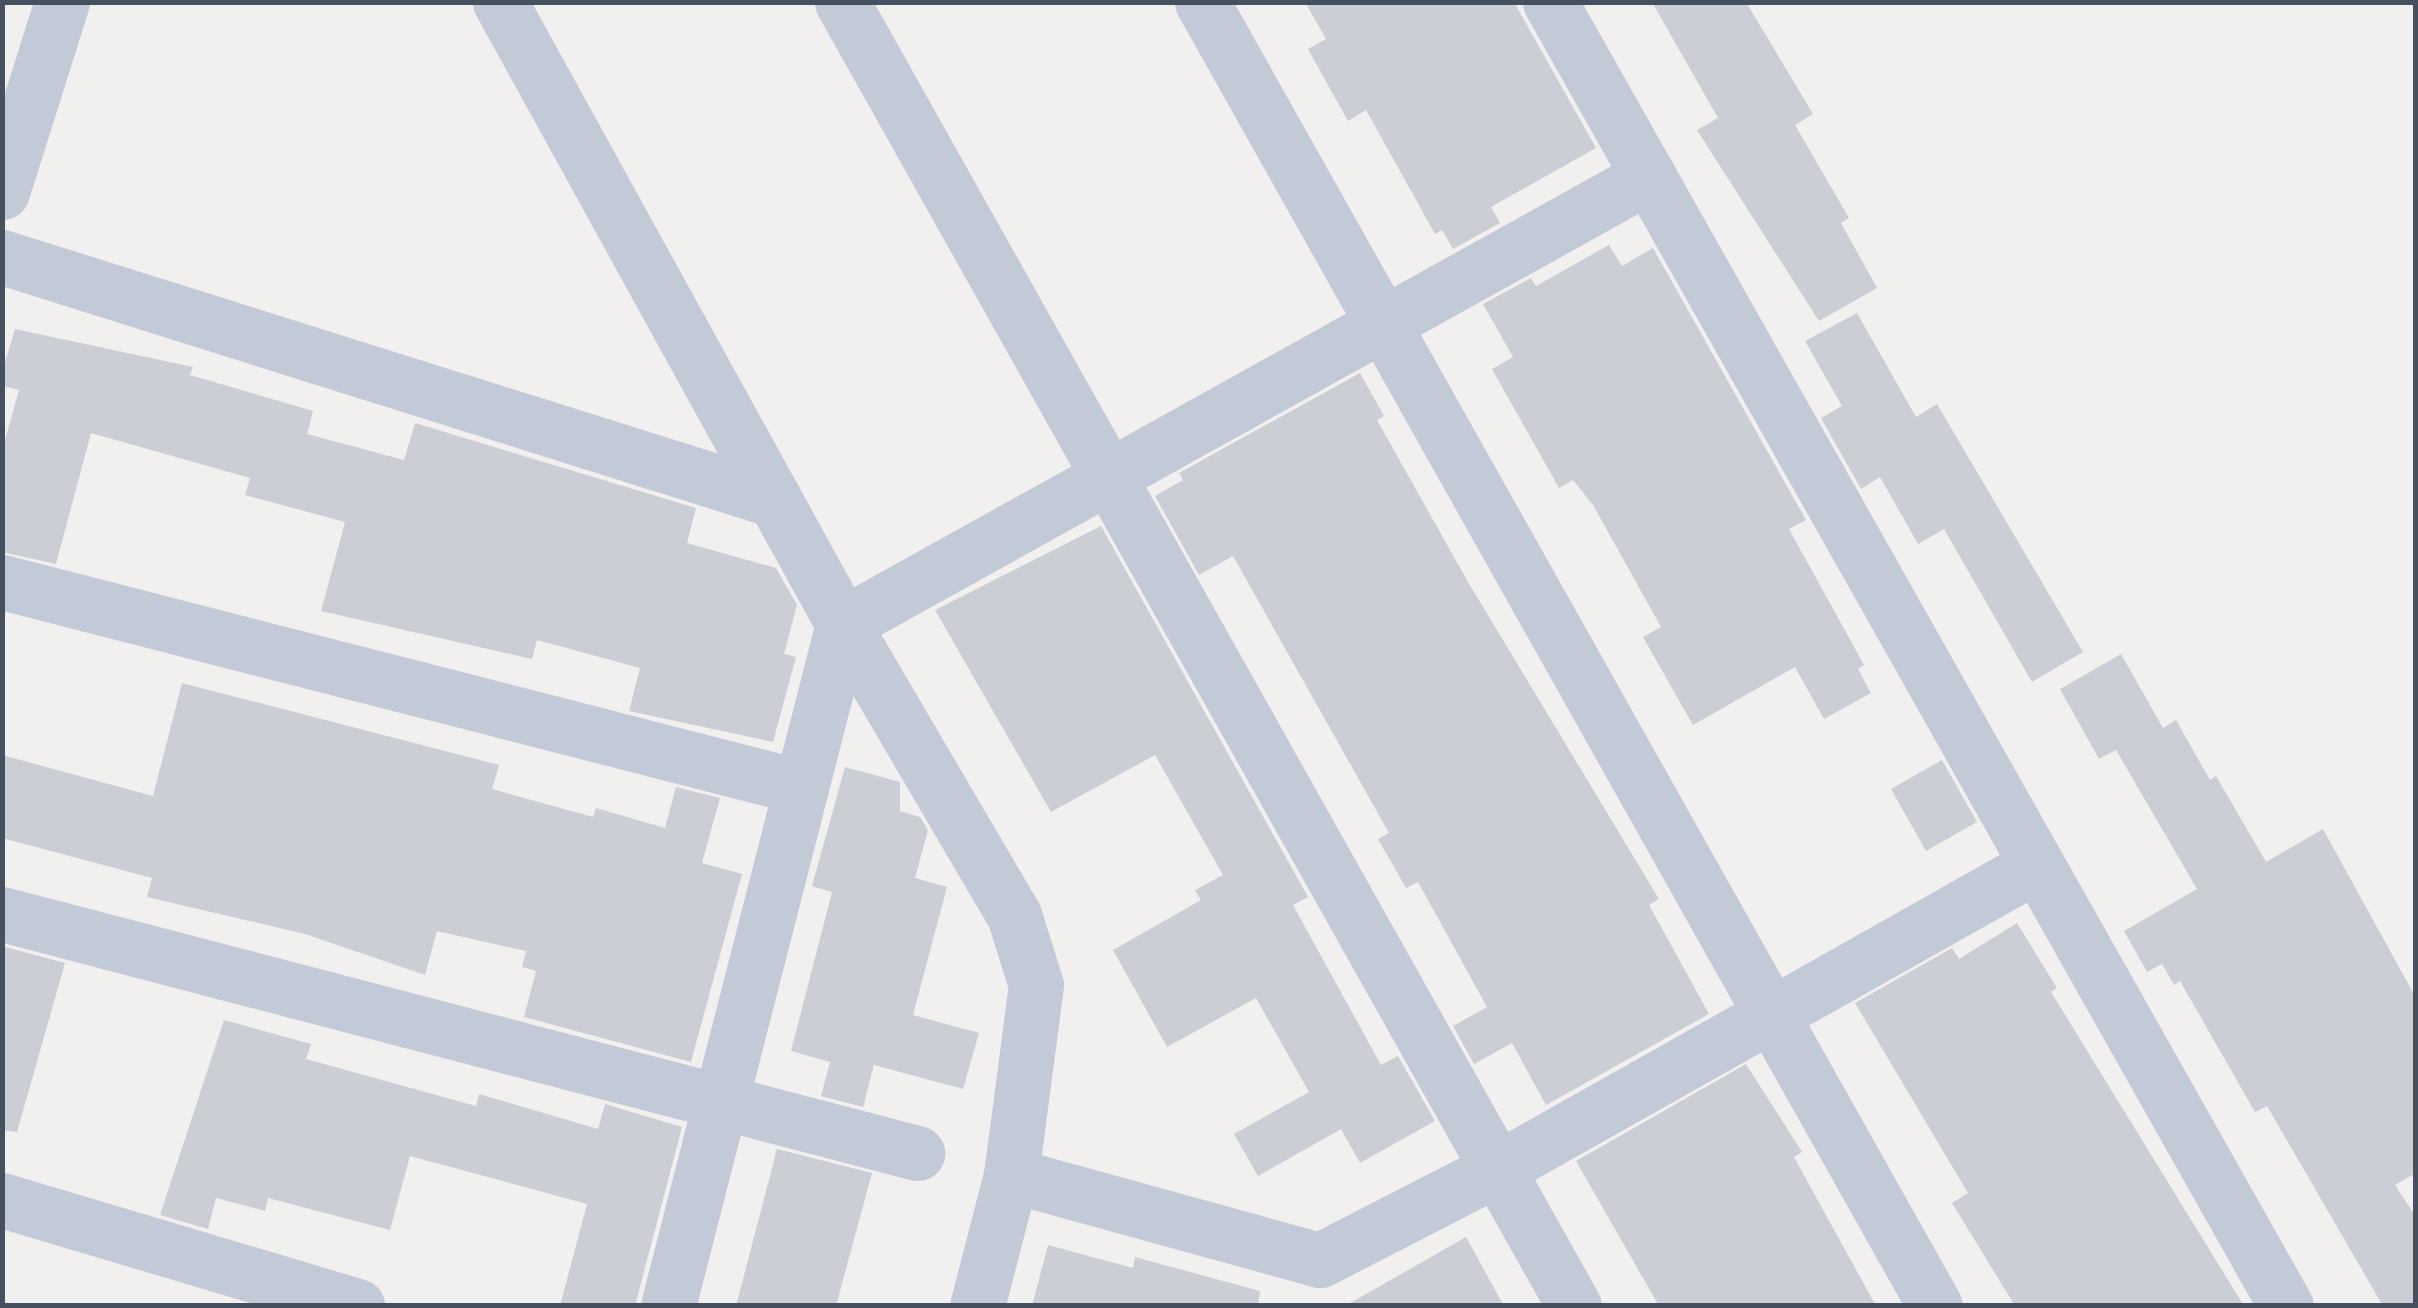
<!DOCTYPE html>
<html>
<head>
<meta charset="utf-8">
<style>
	body { margin:0 }
	#map { position:relative; width:2418px; height:1308px; overflow:hidden; background:#f2efef; font-family:Poppins,sans-serif }
	div>[style] { position:absolute }
	[style*='--x'] { left:calc(var(--x)*1px); top:calc(var(--y)*1px); width:calc(var(--w)*1px); rotate:calc(var(--a)*1deg) }
	.building>* { inset:0; background:#cbced5 }
	.minor>* { height:55px; margin:-27.5px; padding:0 27.5px; transform-origin:27.5px; border-radius:27.5px; background:#c1cad6 }
	span { translate:-50% -50%; white-space:nowrap; text-align:center; line-height:1.15; -webkit-text-stroke:9px #fff; paint-order:stroke }
	.frame { position:absolute; inset:0; border:5px solid #45515f; pointer-events:none }
</style>
</head>
<body>
<div id="map">
	<div class="building">
		<div style="clip-path:polygon(1305px 2px,1514px 2px,1596px 148px,1491px 207px,1500px 223px,1453px 249px,1442px 230px,1435px 234px,1366px 110px,1348px 121px,1308px 49px,1326px 39px)"></div>
		<div style="clip-path:polygon(1652px 2px,1746px 2px,1813px 114px,1795px 125px,1849px 218px,1841px 223px,1877px 288px,1819px 321px,1697px 130px,1718px 118px)"></div>
		<div style="clip-path:polygon(1609px 245px,1622px 266px,1653px 248px,1806px 520px,1789px 529px,1864px 665px,1858px 669px,1871px 693px,1824px 719px,1795px 667px,1693px 725px,1643px 637px,1661px 627px,1593px 505px,1573px 480px,1559px 488px,1492px 369px,1513px 357px,1483px 304px,1531px 278px,1536px 286px)"></div>
		<div style="clip-path:polygon(1857px 313px,1916px 417px,1937px 404px,2083px 652px,2032px 682px,1944px 529px,1918px 544px,1880px 477px,1861px 489px,1821px 418px,1842px 406px,1805px 341px)"></div>
		<div style="clip-path:polygon(15px 329px,193px 367px,190px 375px,313px 411px,307px 434px,404px 460px,415px 423px,696px 508px,687px 543px,776px 568px,797px 605px,784px 654px,796px 657px,773px 742px,629px 711px,640px 668px,537px 640px,532px 659px,321px 611px,345px 522px,245px 495px,250px 478px,91px 433px,56px 564px,2px 552px,2px 451px,19px 390px,2px 386px,2px 373px)"></div>
		<div style="clip-path:polygon(1360px 373px,1384px 416px,1377px 420px,1468px 582px,1659px 899px,1649px 905px,1709px 1014px,1546px 1105px,1512px 1043px,1474px 1064px,1453px 1026px,1487px 1007px,1418px 882px,1406px 888px,1378px 839px,1389px 833px,1233px 556px,1199px 575px,1155px 496px,1183px 480px,1179px 473px)"></div>
		<div style="clip-path:polygon(1101px 526px,1308px 897px,1293px 905px,1381px 1065px,1398px 1056px,1435px 1121px,1360px 1163px,1341px 1129px,1258px 1176px,1234px 1134px,1309px 1092px,1256px 998px,1167px 1047px,1113px 950px,1201px 900px,1195px 890px,1223px 875px,1155px 755px,1051px 812px,935px 610px)"></div>
		<div style="clip-path:polygon(2121px 654px,2163px 728px,2176px 720px,2210px 780px,2216px 776px,2266px 862px,2323px 829px,2416px 998px,2416px 1173px,2395px 1185px,2416px 1217px,2416px 1306px,2383px 1306px,2267px 1106px,2255px 1112px,2180px 981px,2174px 985px,2162px 964px,2147px 972px,2124px 931px,2197px 889px,2116px 750px,2099px 759px,2060px 689px)"></div>
		<div style="clip-path:polygon(182px 683px,499px 765px,492px 789px,593px 817px,596px 808px,665px 828px,676px 787px,720px 798px,702px 863px,742px 874px,691px 1062px,524px 1017px,536px 971px,522px 967px,526px 951px,437px 931px,425px 975px,305px 934px,147px 897px,152px 878px,2px 838px,2px 755px,153px 796px)"></div>
		<div style="clip-path:polygon(1942px 760px,1977px 822px,1926px 851px,1891px 789px)"></div>
		<div style="clip-path:polygon(845px 767px,900px 782px,900px 811px,920px 817px,928px 830px,915px 878px,947px 887px,913px 1015px,979px 1033px,963px 1089px,874px 1065px,863px 1107px,821px 1096px,830px 1062px,791px 1051px,832px 892px,812px 886px)"></div>
		<div style="clip-path:polygon(2017px 923px,2057px 988px,2051px 992px,2244px 1306px,2015px 1306px,1952px 1203px,1968px 1193px,1855px 1003px,1952px 948px,1959px 959px)"></div>
		<div style="clip-path:polygon(2px 946px,65px 963px,17px 1132px,2px 1130px)"></div>
		<div style="clip-path:polygon(224px 1020px,311px 1044px,306px 1059px,476px 1106px,479px 1094px,598px 1129px,605px 1104px,682px 1127px,635px 1306px,560px 1306px,587px 1204px,410px 1156px,390px 1230px,268px 1198px,265px 1211px,216px 1198px,208px 1229px,160px 1215px)"></div>
		<div style="clip-path:polygon(1746px 1064px,1802px 1152px,1794px 1157px,1876px 1306px,1659px 1306px,1576px 1161px)"></div>
		<div style="clip-path:polygon(777px 1149px,872px 1173px,836px 1306px,736px 1306px)"></div>
		<div style="clip-path:polygon(1466px 1237px,1504px 1306px,1345px 1306px)"></div>
		<div style="clip-path:polygon(1048px 1245px,1133px 1268px,1135px 1257px,1260px 1291px,1258px 1306px,1032px 1306px)"></div>
	</div>
	<div class="minor">
		<div style="--x:500;--y:2;--w:710;--a:61.13"></div>
		<div style="--x:843;--y:624;--w:338;--a:59.6"></div>
		<div style="--x:1014;--y:915;--w:73;--a:72.6"></div>
		<div style="--x:1036;--y:985;--w:192;--a:97.5"></div>
		<div style="--x:1011;--y:1175;--w:135;--a:104.5"></div>
		<div style="--x:842;--y:2;--w:1495;--a:60.69"></div>
		<div style="--x:1202;--y:2;--w:1496;--a:60.66"></div>
		<div style="--x:1550;--y:2;--w:1497;--a:60.56"></div>
		<div style="--x:2;--y:192;--w:199;--a:-72.5"></div>
		<div style="--x:2;--y:257;--w:810;--a:17.45"></div>
		<div style="--x:2;--y:582;--w:825;--a:14.39"></div>
		<div style="--x:2;--y:914;--w:946;--a:14.64"></div>
		<div style="--x:1011;--y:1175;--w:320;--a:15.4"></div>
		<div style="--x:1320;--y:1260;--w:201;--a:-27.2"></div>
		<div style="--x:1499;--y:1168;--w:613;--a:-29.41"></div>
		<div style="--x:2;--y:1200;--w:371;--a:16.6"></div>
		<div style="--x:668;--y:1306;--w:704;--a:-75.61"></div>
		<div style="--x:843;--y:624;--w:922;--a:-29.07"></div>
	</div>
	<div class="frame"></div>
</div>
</body>
</html>
